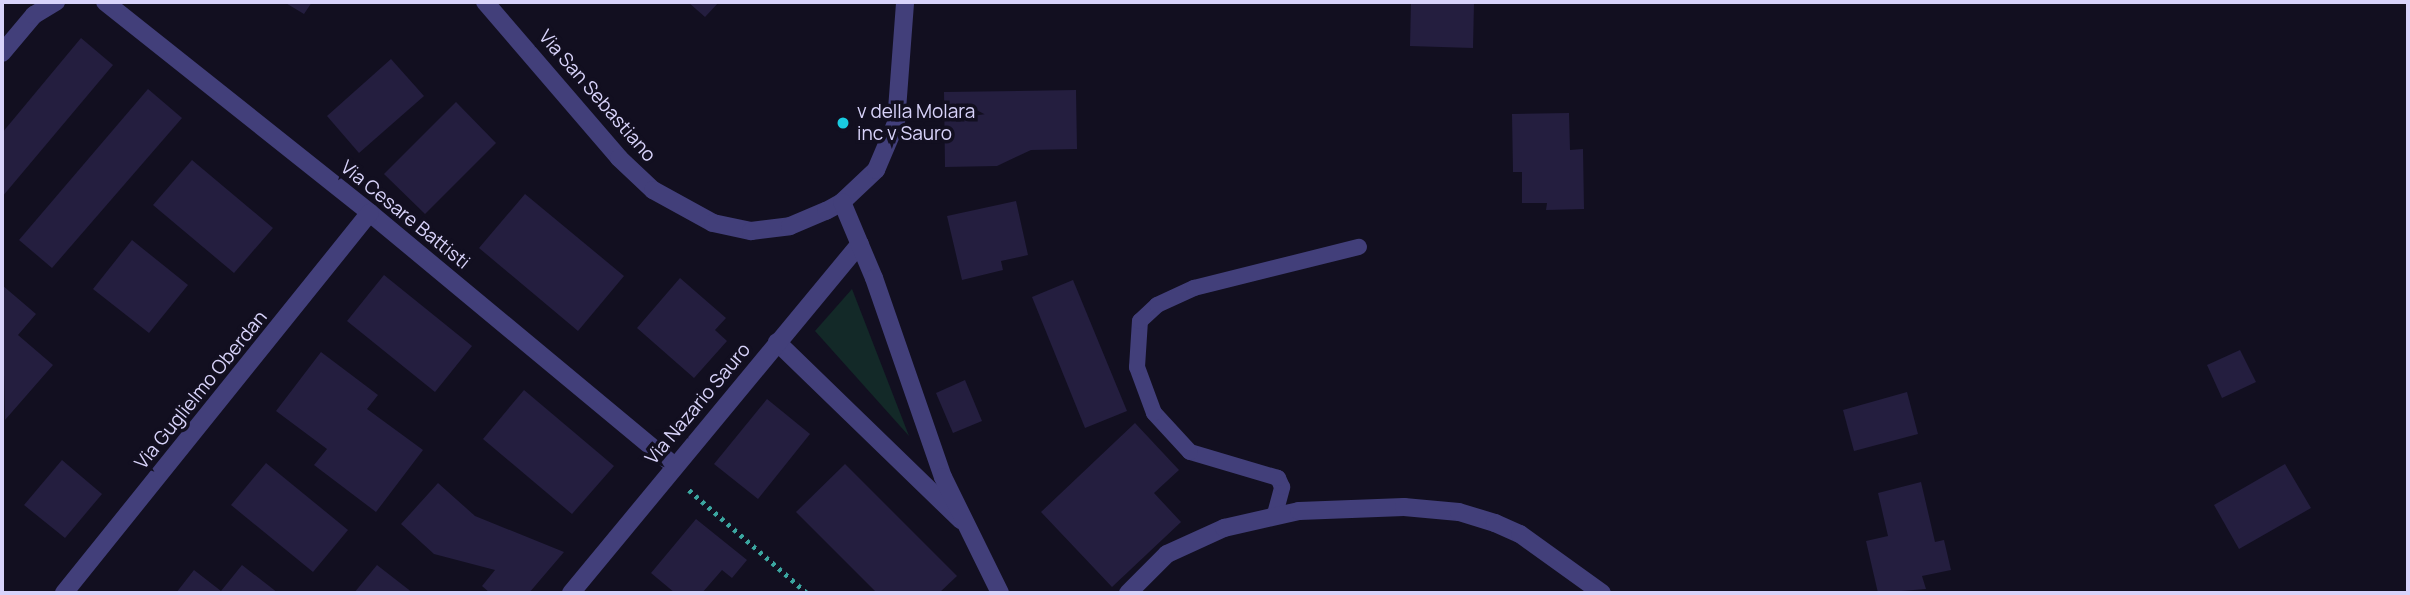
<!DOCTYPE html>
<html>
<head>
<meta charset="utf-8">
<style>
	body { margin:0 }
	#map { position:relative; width:2410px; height:595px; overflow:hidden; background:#120f20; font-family:Manrope,sans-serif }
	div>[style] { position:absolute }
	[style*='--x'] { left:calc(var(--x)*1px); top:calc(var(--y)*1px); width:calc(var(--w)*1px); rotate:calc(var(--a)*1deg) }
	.green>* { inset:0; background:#132928 }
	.building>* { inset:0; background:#241e3f }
	.path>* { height:4.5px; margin-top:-2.25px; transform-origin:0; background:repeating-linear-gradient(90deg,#3ba6a0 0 3.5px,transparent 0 8.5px) }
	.service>* { height:16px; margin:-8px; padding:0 8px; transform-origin:8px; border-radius:8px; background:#423f7a }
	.minor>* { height:18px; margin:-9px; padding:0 9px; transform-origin:9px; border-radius:9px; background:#423f7a }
	.tertiary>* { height:18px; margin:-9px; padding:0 9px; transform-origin:9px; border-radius:9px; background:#423f7a }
	.dots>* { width:19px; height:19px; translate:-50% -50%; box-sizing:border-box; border:4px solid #120f20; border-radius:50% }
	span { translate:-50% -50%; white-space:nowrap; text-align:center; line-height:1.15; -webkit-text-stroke:7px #120f20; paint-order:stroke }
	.street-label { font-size:19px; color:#d8d3fa }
	.poi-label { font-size:19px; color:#d8d3fa }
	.left { translate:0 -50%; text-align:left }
	.frame { position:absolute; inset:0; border:4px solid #d8d3fa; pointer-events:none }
</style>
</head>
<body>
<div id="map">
	<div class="green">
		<div style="clip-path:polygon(852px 289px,909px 436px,815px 331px)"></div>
	</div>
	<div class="building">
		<div style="clip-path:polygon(284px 2px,312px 2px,304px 14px)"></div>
		<div style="clip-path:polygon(688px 2px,719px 2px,705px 17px)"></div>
		<div style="clip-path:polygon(1411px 2px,1474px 2px,1473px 48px,1410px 46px)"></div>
		<div style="clip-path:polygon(81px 38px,113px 65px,2px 197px,2px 133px)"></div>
		<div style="clip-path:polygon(391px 59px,424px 96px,359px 153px,327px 116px)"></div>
		<div style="clip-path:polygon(148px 89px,182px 118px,52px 268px,19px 240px)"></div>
		<div style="clip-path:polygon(1076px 90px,1077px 149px,1031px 150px,997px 166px,945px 167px,944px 92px)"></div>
		<div style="clip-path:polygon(456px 102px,496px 143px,425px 214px,384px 174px)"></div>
		<div style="clip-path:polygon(1569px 113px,1570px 150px,1583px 149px,1584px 209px,1546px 210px,1547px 203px,1522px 203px,1522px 172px,1513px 172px,1512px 114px)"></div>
		<div style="clip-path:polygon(192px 160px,273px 228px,234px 273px,153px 205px)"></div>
		<div style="clip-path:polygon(525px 194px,624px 276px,578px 331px,479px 248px)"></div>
		<div style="clip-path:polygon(1016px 201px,1028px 255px,1001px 261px,1003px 270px,962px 280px,947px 216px)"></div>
		<div style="clip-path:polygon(132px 240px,188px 285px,149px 333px,93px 289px)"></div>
		<div style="clip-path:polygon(384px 275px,472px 346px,435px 392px,347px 321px)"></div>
		<div style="clip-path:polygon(680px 278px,726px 318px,715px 330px,727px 341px,694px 378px,637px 328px)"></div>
		<div style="clip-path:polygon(1073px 280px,1127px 411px,1085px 428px,1032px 297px)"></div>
		<div style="clip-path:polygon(2px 285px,36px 314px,18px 335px,53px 365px,5px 420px)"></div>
		<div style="clip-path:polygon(2240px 350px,2256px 382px,2222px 398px,2207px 365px)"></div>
		<div style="clip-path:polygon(321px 352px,378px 395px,367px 409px,423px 450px,376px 512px,314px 465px,327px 449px,276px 411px)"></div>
		<div style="clip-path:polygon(965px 380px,982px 421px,953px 433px,936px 393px)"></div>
		<div style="clip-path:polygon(524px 390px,614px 466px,572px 514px,483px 439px)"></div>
		<div style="clip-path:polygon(1907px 392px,1918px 434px,1854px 451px,1843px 410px)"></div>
		<div style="clip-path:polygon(767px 399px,810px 434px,758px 499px,714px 464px)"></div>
		<div style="clip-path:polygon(1135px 423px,1179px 470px,1154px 493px,1181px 522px,1112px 587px,1041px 512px)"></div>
		<div style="clip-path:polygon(62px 460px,102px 494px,65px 538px,24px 505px)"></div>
		<div style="clip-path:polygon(266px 463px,348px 530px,313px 572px,231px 505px)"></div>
		<div style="clip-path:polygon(845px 464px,957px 576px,939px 593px,877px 593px,796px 512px)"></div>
		<div style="clip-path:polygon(2285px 464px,2311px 508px,2239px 549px,2214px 505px)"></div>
		<div style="clip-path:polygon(1921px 482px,1935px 542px,1944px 540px,1951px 570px,1922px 576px,1926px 589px,1878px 593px,1866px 541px,1888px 536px,1878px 493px)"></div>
		<div style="clip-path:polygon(438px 483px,475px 516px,564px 552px,529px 593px,490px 593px,482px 586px,495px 570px,434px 554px,401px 524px)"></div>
		<div style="clip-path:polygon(696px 519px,747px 560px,732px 578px,722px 570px,702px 593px,675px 593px,651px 573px)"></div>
		<div style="clip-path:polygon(242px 565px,278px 593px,176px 593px,194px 570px,221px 591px)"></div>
		<div style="clip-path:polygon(377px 565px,413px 593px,354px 593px)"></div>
	</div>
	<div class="path">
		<div style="--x:689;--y:490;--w:157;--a:41.1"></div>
	</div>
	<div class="service">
		<div style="--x:1275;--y:514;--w:28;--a:-75"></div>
		<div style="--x:1282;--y:487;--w:10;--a:-114"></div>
		<div style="--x:1278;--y:478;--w:92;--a:-163.5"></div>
		<div style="--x:1190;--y:452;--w:53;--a:-132.7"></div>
		<div style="--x:1154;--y:413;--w:49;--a:-110.3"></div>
		<div style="--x:1137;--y:367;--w:46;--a:-86.3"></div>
		<div style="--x:1140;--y:321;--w:23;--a:-43"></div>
		<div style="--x:1157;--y:305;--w:41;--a:-24.7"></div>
		<div style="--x:1194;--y:288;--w:170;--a:-14"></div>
	</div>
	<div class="minor">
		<div style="--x:105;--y:2;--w:339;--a:38.5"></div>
		<div style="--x:370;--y:213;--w:395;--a:39.7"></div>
		<div style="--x:2;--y:53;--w:50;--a:-49.9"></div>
		<div style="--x:34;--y:15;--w:26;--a:-31"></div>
		<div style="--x:777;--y:342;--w:256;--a:44.1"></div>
		<div style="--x:64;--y:593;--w:488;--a:-51.2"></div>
		<div style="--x:571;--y:593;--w:453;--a:-50.4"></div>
		<div style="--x:1128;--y:593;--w:55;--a:-45"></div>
		<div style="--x:1167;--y:554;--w:63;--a:-24.5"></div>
		<div style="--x:1224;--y:528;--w:77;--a:-12.8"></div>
		<div style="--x:1299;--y:511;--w:105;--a:-2.2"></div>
		<div style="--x:1404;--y:507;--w:55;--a:5.2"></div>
		<div style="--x:1459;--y:512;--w:38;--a:17"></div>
		<div style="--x:1495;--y:523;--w:27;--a:24"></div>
		<div style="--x:1520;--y:534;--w:101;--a:35.7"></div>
	</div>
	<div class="tertiary">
		<div style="--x:485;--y:2;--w:206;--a:49.3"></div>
		<div style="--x:619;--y:158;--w:47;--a:43.3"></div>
		<div style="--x:653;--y:190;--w:68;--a:28.8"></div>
		<div style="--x:713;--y:223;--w:39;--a:12"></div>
		<div style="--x:751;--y:231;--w:39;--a:-7"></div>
		<div style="--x:790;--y:226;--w:39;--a:-23"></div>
		<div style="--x:826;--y:211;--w:18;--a:-29"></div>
		<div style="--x:842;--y:202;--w:47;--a:-43.3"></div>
		<div style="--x:876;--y:170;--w:51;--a:-66.9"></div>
		<div style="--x:896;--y:123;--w:121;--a:-85.7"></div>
		<div style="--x:842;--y:202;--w:82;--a:67.2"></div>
		<div style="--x:874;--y:278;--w:211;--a:70.9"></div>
		<div style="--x:943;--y:477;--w:129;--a:63.8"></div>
	</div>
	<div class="dots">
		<div style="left:843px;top:123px;background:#19cce1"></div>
	</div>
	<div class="street-label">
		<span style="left:597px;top:96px;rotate:49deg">Via San Sebastiano</span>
		<span style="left:405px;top:215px;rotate:39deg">Via Cesare Battisti</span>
		<span style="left:201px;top:390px;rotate:-51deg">Via Guglielmo Oberdan</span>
		<span style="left:698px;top:404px;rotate:-50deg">Via Nazario Sauro</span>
	</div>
	<div class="poi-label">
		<span class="left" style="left:857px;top:123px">v della Molara<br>inc v Sauro</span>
	</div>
	<div class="frame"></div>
</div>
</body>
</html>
